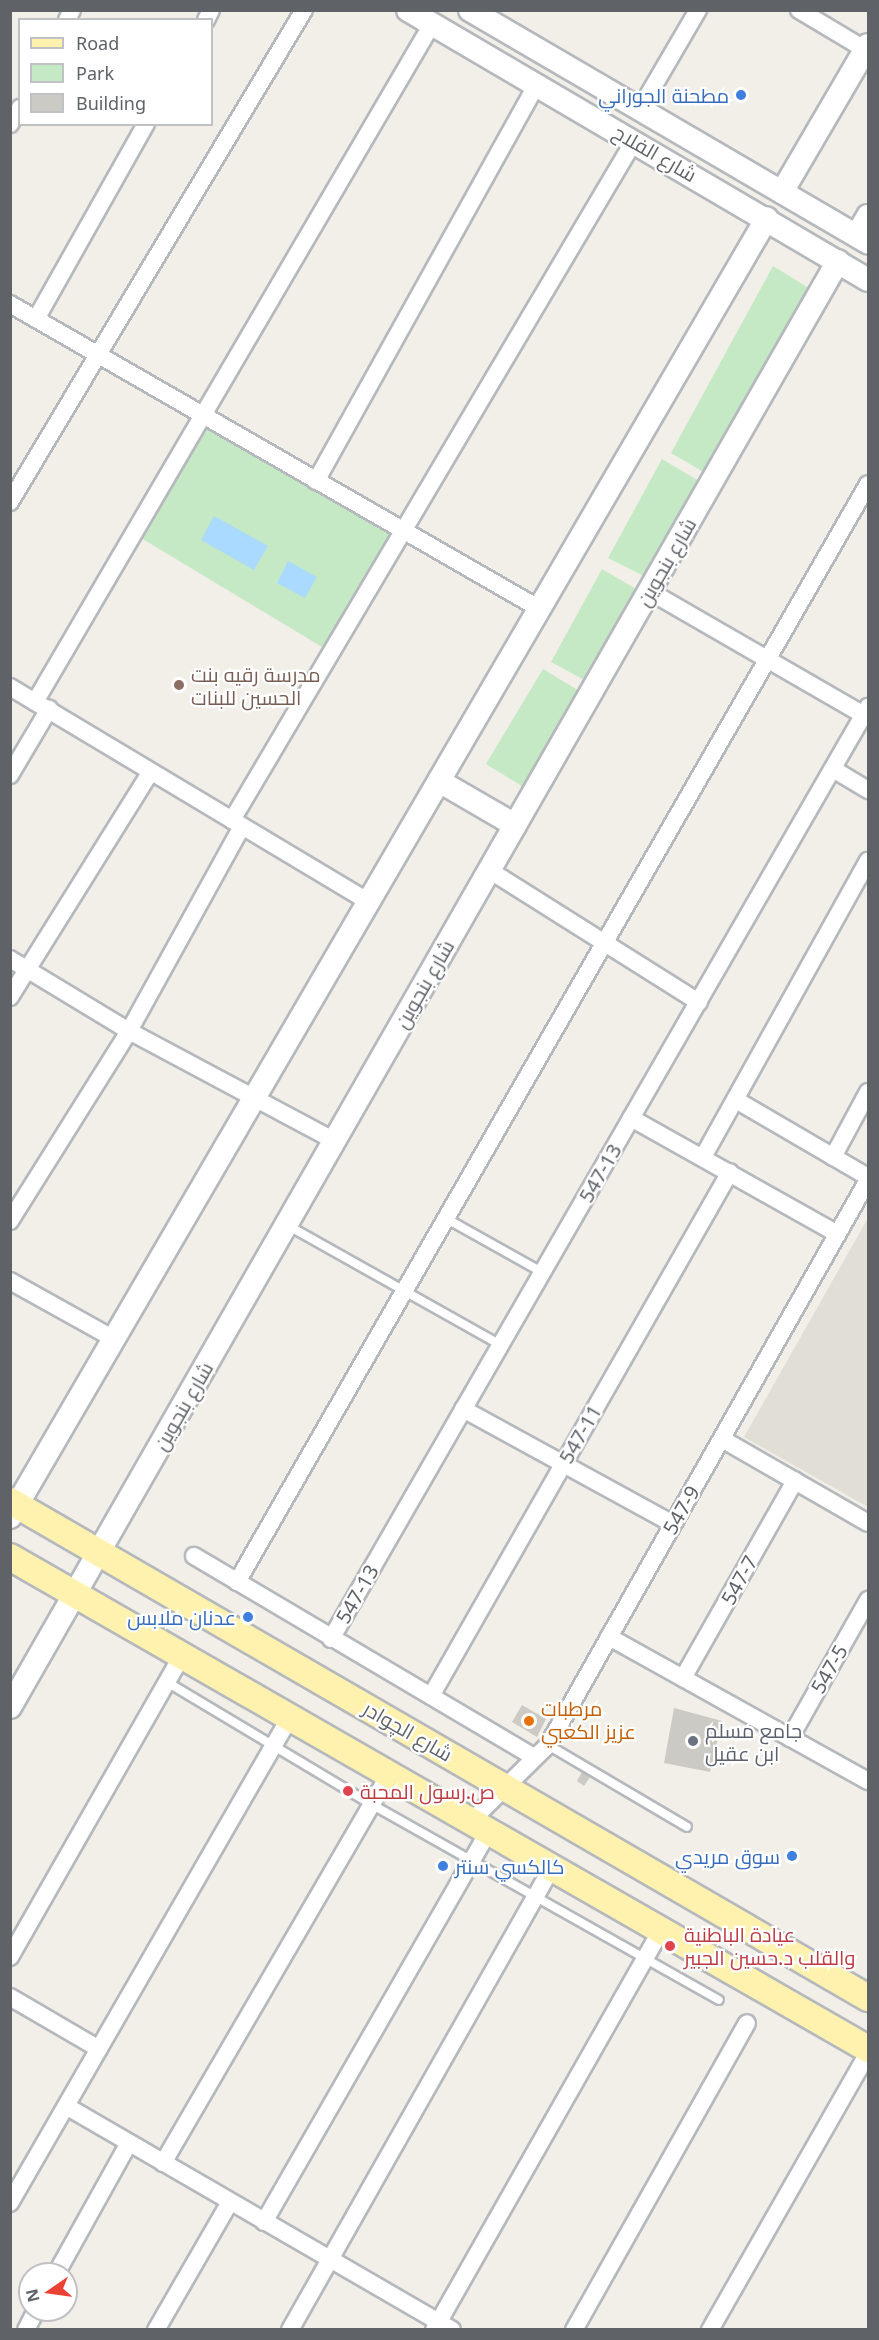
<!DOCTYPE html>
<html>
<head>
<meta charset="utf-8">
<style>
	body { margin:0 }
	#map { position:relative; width:879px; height:2340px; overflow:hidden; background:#f1efe8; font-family:"Noto Sans",Cairo,sans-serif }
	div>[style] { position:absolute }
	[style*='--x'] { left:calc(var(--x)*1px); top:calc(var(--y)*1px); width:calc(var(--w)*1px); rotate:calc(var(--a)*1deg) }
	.education>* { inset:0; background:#e1ded6 }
	.green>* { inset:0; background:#c5e8c5 }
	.water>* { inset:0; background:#aadaff }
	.building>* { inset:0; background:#cccac5 }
	.roads { filter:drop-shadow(2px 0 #b5b8bc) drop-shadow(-2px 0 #b5b8bc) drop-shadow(0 2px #b5b8bc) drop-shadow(0 -2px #b5b8bc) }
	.lane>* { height:8px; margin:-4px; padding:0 4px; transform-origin:4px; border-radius:4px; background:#fff }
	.street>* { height:16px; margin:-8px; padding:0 8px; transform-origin:8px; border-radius:8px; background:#fff }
	.secondary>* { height:22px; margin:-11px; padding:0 11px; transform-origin:11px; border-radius:11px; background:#fff }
	.primary>* { height:26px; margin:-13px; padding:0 13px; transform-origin:13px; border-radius:13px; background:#fff2af }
	.dots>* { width:16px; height:16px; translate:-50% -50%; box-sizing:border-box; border:3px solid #fff; border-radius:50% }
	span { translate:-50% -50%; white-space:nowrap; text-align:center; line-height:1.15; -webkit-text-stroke:4.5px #fff; paint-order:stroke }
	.shop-label { font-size:20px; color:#366cbe }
	.right { translate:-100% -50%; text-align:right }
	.left { translate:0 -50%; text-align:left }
	.street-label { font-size:20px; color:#5f6368 }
	.education-label { font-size:20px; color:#785e54 }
	.food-label { font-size:20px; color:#c56008 }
	.worship-label { font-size:20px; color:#5b616d }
	.health-label { font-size:20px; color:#be3a42 }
	.frame { position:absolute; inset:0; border:12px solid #5f6368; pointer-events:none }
	.legend { position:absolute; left:18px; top:18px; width:195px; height:108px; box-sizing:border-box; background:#fff; border:2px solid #bfc1c3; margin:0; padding:8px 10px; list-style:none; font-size:18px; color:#5f6368 }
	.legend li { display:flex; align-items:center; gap:12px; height:30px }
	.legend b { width:30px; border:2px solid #bfc1c3 }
	.north { position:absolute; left:18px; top:2262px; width:60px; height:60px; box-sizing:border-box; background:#fff; border:2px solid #bfc1c3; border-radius:50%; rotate:257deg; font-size:16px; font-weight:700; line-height:24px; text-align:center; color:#5f6368 }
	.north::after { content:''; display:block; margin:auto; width:21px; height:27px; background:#ea4335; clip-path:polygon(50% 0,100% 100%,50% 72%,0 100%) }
</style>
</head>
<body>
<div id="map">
	<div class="education">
		<div style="clip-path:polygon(868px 1218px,868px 1507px,744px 1437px)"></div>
	</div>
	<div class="green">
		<div style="clip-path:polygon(773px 266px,817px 293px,709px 475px,671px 453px)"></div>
		<div style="clip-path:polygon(206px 417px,405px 534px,332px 653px,136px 535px)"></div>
		<div style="clip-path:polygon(662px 459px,704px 484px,650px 579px,608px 558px)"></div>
		<div style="clip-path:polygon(602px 569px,641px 592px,590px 683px,551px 662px)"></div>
		<div style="clip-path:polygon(543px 669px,584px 694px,528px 790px,486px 764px)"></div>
	</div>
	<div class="water">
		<div style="clip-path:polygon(214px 516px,268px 546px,254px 570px,201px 540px)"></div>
		<div style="clip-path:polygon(288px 561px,317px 577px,305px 598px,277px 583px)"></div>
	</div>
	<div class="building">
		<div style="clip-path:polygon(522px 1705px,546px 1719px,537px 1737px,512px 1722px)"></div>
		<div style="clip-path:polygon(674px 1708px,722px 1721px,710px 1772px,664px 1763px)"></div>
		<div style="clip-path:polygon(582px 1772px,590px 1777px,584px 1786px,577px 1781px)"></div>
	</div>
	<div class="roads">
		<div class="lane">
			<div style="--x:447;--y:1219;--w:109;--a:29.2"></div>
			<div style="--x:287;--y:1225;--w:245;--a:29.3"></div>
			<div style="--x:167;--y:1682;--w:238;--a:30.9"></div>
			<div style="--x:371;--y:1804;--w:399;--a:29.4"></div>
			<div style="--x:548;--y:1745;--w:161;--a:30.5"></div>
		</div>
		<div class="street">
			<div style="--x:799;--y:10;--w:78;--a:30.8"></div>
			<div style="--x:67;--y:20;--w:11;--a:-63"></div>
			<div style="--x:206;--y:20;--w:11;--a:-63"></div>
			<div style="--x:639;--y:111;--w:117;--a:-59.7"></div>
			<div style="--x:10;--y:124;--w:19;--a:-58"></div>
			<div style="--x:10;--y:304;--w:611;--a:29.92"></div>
			<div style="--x:36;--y:319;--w:224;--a:-60.6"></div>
			<div style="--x:316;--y:481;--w:454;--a:-60.9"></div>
			<div style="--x:10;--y:502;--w:573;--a:-59.14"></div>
			<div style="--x:649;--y:591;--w:248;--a:30"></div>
			<div style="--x:10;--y:687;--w:418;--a:30.9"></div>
			<div style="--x:35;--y:702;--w:786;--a:-59.65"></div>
			<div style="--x:833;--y:769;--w:41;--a:31"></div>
			<div style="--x:10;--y:775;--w:77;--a:-59.4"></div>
			<div style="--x:232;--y:820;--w:789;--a:-59.37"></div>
			<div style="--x:489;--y:870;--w:248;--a:32.2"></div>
			<div style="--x:10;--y:959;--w:139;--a:31.2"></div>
			<div style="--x:129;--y:1031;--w:234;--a:28.1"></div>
			<div style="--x:10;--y:997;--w:264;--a:-58"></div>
			<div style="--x:736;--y:1100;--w:153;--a:30.3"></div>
			<div style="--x:631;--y:1118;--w:237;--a:29.3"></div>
			<div style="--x:703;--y:1157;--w:339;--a:-60.9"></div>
			<div style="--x:833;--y:1157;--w:74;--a:-61.7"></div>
			<div style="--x:10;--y:1221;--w:224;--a:-57.9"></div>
			<div style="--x:129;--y:1031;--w:232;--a:-61.1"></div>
			<div style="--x:10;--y:1281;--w:119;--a:29.1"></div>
			<div style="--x:463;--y:1409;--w:239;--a:28.7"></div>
			<div style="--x:722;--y:1439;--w:168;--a:29.9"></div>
			<div style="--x:194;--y:1556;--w:395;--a:30.6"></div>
			<div style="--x:237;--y:1582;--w:1266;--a:-60.11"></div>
			<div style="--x:609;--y:1637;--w:296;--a:29.1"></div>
			<div style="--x:331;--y:1639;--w:1076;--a:-60.05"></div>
			<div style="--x:683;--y:1678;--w:227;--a:-60.4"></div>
			<div style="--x:431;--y:1696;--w:603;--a:-60.29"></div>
			<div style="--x:790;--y:1738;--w:159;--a:-60.5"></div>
			<div style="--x:471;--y:1821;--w:108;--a:-44.6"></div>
			<div style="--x:548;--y:1745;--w:649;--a:-60.47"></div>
			<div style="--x:10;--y:1957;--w:348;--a:-60.3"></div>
			<div style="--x:10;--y:1997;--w:103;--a:30.3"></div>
			<div style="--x:66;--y:2106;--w:446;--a:30.1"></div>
			<div style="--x:163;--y:2163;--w:450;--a:-59.8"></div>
			<div style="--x:10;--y:2203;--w:561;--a:-60.05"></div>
			<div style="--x:264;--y:2222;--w:451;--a:-60.1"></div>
			<div style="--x:56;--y:2274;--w:150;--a:-60.9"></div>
			<div style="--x:26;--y:2330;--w:22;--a:-63"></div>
			<div style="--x:156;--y:2330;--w:148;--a:-60"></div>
			<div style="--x:290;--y:2330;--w:530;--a:-60.48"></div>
			<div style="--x:434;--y:2330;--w:458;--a:-60.4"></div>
			<div style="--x:574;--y:2330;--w:352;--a:-60.6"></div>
			<div style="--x:710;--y:2330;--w:319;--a:-60.3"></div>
		</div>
		<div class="secondary">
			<div style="--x:408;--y:10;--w:533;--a:30.41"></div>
			<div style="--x:470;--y:10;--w:461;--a:30.3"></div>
			<div style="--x:782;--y:192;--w:170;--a:-59.7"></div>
			<div style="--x:857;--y:235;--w:22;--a:-60"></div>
			<div style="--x:439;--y:781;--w:88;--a:30.1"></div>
			<div style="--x:10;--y:1517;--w:1503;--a:-59.77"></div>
			<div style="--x:10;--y:1707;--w:1666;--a:-60.2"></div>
		</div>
		<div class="primary">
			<div style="--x:10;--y:1501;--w:992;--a:30.08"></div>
			<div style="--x:10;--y:1557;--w:989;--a:29.83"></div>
		</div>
	</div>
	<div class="dots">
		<div style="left:741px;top:95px;background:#3f7fe0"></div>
		<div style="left:179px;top:685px;background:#8d6e63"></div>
		<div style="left:248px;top:1617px;background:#3f7fe0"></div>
		<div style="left:529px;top:1721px;background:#e8710a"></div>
		<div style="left:693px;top:1741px;background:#6b7280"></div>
		<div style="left:348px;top:1791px;background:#e0444e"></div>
		<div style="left:792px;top:1856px;background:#3f7fe0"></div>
		<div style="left:443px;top:1866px;background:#3f7fe0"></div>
		<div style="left:670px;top:1946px;background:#e0444e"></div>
	</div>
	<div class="shop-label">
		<span class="right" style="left:729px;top:95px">مطحنة الجوراني</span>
		<span class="right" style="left:236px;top:1617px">عدنان ملابس</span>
		<span class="right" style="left:780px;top:1856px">سوق مريدي</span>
		<span class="left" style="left:455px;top:1866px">كالكسي سنتر</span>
	</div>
	<div class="street-label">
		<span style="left:655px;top:153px;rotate:30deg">شارع الفلاح</span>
		<span style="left:666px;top:562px;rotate:-60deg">شارع بنجوين</span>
		<span style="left:424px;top:984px;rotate:-60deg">شارع بنجوين</span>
		<span style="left:600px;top:1173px;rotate:-60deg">547-13</span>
		<span style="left:183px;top:1406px;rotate:-60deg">شارع بنجوين</span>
		<span style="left:580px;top:1434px;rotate:-60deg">547-11</span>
		<span style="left:681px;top:1510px;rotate:-60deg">547-9</span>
		<span style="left:739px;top:1580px;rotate:-61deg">547-7</span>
		<span style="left:357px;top:1594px;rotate:-60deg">547-13</span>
		<span style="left:829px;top:1669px;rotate:-60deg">547-5</span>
		<span style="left:408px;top:1731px;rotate:30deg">شارع الچوادر</span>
	</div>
	<div class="education-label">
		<span class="left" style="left:191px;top:686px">مدرسة رقيه بنت<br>الحسين للبنات</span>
	</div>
	<div class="food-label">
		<span class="left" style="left:541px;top:1720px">مرطبات<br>عزيز الكعبي</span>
	</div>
	<div class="worship-label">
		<span class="left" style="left:705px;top:1742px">جامع مسلم<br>ابن عقيل</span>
	</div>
	<div class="health-label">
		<span class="left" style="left:360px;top:1791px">ص.رسول المحبة</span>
		<span class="left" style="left:684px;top:1946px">عيادة الباطنية<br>والقلب د.حسين الجبير</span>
	</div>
	<div class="frame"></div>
	<ul class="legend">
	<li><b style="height:8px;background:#fff2af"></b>Road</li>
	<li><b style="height:16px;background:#c5e8c5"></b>Park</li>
	<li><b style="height:16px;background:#cccac5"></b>Building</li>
	</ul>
	<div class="north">N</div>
</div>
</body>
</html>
